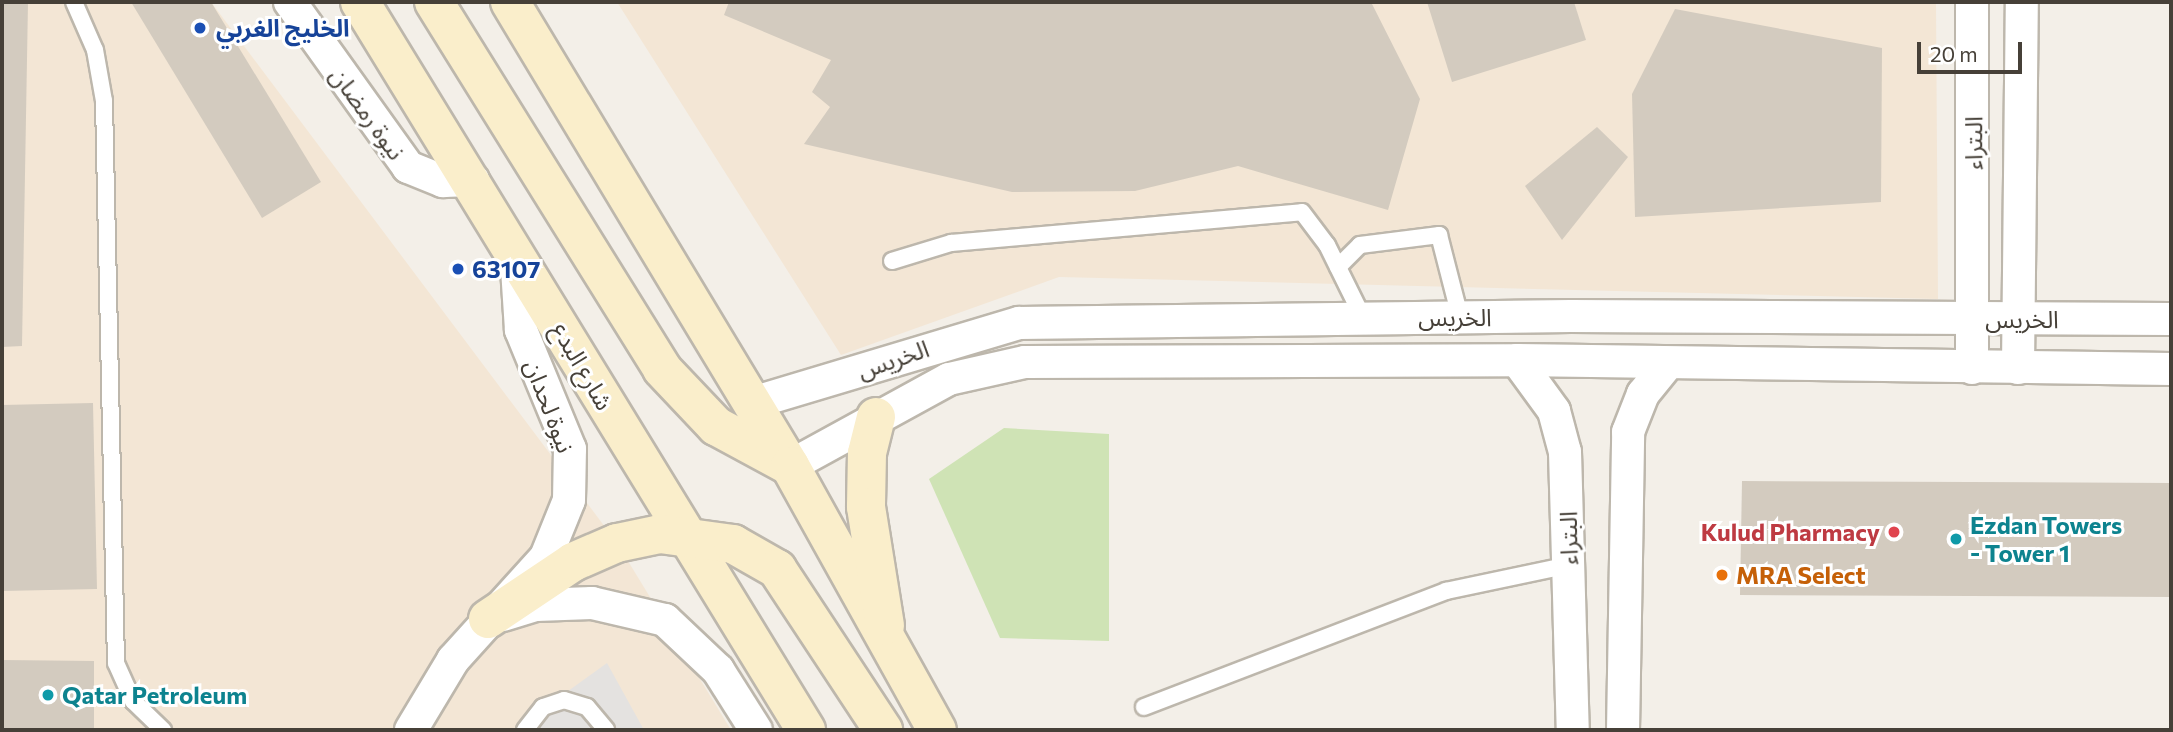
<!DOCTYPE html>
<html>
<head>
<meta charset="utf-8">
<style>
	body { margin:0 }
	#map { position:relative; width:2173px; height:732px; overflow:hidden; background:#f3efe8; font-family:Commissioner,"Noto Sans Arabic",sans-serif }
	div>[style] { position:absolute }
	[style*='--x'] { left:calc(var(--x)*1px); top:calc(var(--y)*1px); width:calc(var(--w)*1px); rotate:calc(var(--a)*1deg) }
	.commercial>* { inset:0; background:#f3e6d5 }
	.green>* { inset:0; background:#cfe3b5 }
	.parking>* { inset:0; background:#e4e2e0 }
	.building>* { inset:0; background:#d3cbbf }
	.roads { filter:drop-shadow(2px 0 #bdb7ac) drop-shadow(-2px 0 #bdb7ac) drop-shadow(0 2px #bdb7ac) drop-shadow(0 -2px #bdb7ac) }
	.lane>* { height:16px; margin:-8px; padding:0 8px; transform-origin:8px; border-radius:8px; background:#fff }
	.street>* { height:32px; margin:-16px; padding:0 16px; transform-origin:16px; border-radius:16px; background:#fff }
	.secondary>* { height:38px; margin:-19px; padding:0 19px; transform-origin:19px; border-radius:19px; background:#faeecb }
	.dots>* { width:19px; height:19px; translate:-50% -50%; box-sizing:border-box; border:4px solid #fff; border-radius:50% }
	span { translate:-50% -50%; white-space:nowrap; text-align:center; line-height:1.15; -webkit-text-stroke:6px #fff; paint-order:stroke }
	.transit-label { font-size:24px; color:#164399; font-weight:700 }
	.left { translate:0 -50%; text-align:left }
	.street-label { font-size:24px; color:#464038 }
	.culture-label { font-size:24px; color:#0d838f; font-weight:700 }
	.health-label { font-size:24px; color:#be3a42; font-weight:700 }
	.right { translate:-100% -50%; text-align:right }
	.food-label { font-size:24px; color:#c56008; font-weight:700 }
	.frame { position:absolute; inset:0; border:4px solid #464038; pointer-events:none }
	.scale { position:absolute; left:1917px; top:42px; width:105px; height:32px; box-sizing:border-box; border:4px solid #464038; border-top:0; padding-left:9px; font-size:21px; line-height:24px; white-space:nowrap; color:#464038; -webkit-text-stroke:5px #fff; paint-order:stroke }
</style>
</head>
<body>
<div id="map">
	<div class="commercial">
		<div style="clip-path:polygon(2px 2px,211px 2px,617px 543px,731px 730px,2px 730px)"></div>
		<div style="clip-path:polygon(617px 2px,1936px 2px,1938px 299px,1059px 277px,841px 355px)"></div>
	</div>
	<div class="green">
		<div style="clip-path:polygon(1004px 428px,1109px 434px,1109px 641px,1000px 638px,929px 479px)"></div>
	</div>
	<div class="parking">
		<div style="clip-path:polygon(607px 663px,644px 730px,514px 730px)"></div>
	</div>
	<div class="building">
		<div style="clip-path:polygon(28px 2px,22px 346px,2px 347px,2px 3px)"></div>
		<div style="clip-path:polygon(131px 2px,211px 2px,321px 182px,262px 218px)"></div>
		<div style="clip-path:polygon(729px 2px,1371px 2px,1420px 99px,1388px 210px,1238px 166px,1135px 191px,1012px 192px,804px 144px,830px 107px,812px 92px,831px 60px,724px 15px)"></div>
		<div style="clip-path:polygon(1427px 2px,1574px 2px,1586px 40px,1452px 82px)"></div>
		<div style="clip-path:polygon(1675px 9px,1882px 48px,1881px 202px,1635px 217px,1632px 94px)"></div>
		<div style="clip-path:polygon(1597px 127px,1628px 157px,1562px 240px,1525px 186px)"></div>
		<div style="clip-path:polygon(93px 403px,97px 589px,2px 591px,2px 405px)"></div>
		<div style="clip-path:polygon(1742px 481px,2171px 483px,2171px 597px,1740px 595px)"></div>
		<div style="clip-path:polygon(2px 660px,94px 661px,94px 730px,2px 730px)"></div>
	</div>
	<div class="roads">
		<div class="lane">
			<div style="--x:74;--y:2;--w:52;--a:66.4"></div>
			<div style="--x:95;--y:50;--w:52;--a:80"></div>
			<div style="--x:104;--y:101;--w:562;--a:88.78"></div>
			<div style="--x:116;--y:663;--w:42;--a:65.9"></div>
			<div style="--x:133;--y:701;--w:42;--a:44"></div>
			<div style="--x:892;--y:261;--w:62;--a:-17"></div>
			<div style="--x:951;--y:243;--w:352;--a:-5"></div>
			<div style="--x:1302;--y:212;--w:41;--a:52.9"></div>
			<div style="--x:1327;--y:245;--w:81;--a:63.7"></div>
			<div style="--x:1338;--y:267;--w:31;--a:-45"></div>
			<div style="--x:1360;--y:245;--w:80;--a:-7.2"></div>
			<div style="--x:1439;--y:235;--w:85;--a:75.6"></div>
			<div style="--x:1144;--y:707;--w:324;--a:-21"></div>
			<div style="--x:1446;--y:591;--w:126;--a:-11.9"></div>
			<div style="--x:525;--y:730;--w:29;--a:-52"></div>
			<div style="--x:543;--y:707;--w:22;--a:-18"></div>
			<div style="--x:564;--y:700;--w:24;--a:17"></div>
			<div style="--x:587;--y:707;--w:30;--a:50"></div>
		</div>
		<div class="street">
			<div style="--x:290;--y:2;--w:203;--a:54.4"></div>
			<div style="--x:408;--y:167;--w:38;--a:22"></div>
			<div style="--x:443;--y:181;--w:30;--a:-2"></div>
			<div style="--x:1517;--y:360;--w:63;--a:54"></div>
			<div style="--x:1554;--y:411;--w:42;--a:75"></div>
			<div style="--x:1565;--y:452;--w:278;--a:88.4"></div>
			<div style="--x:1972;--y:368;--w:366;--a:-90"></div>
			<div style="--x:2018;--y:368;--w:366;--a:-89.4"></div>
			<div style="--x:752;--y:403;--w:279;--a:-16.7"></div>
			<div style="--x:1019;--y:323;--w:552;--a:-0.73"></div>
			<div style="--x:1571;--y:316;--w:600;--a:0.29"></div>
			<div style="--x:790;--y:466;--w:181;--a:-28.7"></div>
			<div style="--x:949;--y:379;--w:78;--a:-12.6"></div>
			<div style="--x:1025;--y:362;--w:492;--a:-0.2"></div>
			<div style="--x:1517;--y:360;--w:654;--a:0.79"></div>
			<div style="--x:503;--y:615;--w:34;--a:-17"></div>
			<div style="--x:536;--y:605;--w:56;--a:-2"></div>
			<div style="--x:592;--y:603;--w:75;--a:13.1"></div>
			<div style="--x:665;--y:620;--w:73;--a:43.3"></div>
			<div style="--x:718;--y:670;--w:71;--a:57.7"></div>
			<div style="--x:411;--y:730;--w:82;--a:-59"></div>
			<div style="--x:453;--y:660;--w:139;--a:-47.9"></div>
			<div style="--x:546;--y:557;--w:61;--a:-68"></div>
			<div style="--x:569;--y:500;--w:51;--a:-88.9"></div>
			<div style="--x:570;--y:449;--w:129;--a:-112.4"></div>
			<div style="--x:521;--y:330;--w:78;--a:-93.7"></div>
			<div style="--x:1623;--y:730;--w:298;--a:-89"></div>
			<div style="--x:1628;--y:432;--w:41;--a:-68.5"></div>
			<div style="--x:1643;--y:394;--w:40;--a:-51"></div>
		</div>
		<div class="secondary">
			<div style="--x:360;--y:2;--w:854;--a:58.51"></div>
			<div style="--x:434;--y:2;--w:432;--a:58.1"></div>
			<div style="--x:662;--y:369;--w:79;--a:46.5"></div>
			<div style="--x:716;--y:426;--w:82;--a:28.4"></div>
			<div style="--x:510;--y:2;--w:542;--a:58.89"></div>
			<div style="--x:790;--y:466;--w:302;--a:60.9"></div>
			<div style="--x:876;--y:417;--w:37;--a:104"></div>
			<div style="--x:867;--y:453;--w:54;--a:91.1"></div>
			<div style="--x:866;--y:507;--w:120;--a:80.9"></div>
			<div style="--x:488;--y:619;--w:102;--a:-33.8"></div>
			<div style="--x:573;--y:562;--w:48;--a:-23.4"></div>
			<div style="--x:617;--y:543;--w:44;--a:-11.8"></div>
			<div style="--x:660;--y:534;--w:74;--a:7.8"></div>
			<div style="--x:733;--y:544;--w:51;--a:29.6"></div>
			<div style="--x:777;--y:569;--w:193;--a:56.6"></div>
		</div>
	</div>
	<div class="dots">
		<div style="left:200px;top:28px;background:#1a4fb4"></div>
		<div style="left:458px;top:269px;background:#1a4fb4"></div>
		<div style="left:1894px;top:532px;background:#e0444e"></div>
		<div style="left:1956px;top:539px;background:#0f9aa8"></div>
		<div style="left:1722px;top:575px;background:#e8710a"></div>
		<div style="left:48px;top:695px;background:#0f9aa8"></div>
	</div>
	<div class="transit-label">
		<span class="left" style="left:216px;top:28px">الخليج الغربي</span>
		<span class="left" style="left:472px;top:269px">63107</span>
	</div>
	<div class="street-label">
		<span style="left:368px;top:113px;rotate:54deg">نيوة رمضان</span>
		<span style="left:1973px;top:143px;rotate:-90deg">البتراء</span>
		<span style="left:1455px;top:317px">الخريس</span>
		<span style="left:2022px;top:319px">الخريس</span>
		<span style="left:893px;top:359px;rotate:-19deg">الخريس</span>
		<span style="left:583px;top:366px;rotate:60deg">شارع البدع</span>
		<span style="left:550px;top:406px;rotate:69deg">نيوة لحدان</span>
		<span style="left:1568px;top:538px;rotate:-91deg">البتراء</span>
	</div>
	<div class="culture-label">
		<span class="left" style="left:1970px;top:539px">Ezdan Towers<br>- Tower 1</span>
		<span class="left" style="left:62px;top:695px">Qatar Petroleum</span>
	</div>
	<div class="health-label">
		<span class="right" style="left:1880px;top:532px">Kulud Pharmacy</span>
	</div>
	<div class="food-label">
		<span class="left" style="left:1736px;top:575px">MRA Select</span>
	</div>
	<div class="frame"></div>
	<div class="scale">20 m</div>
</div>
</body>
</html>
